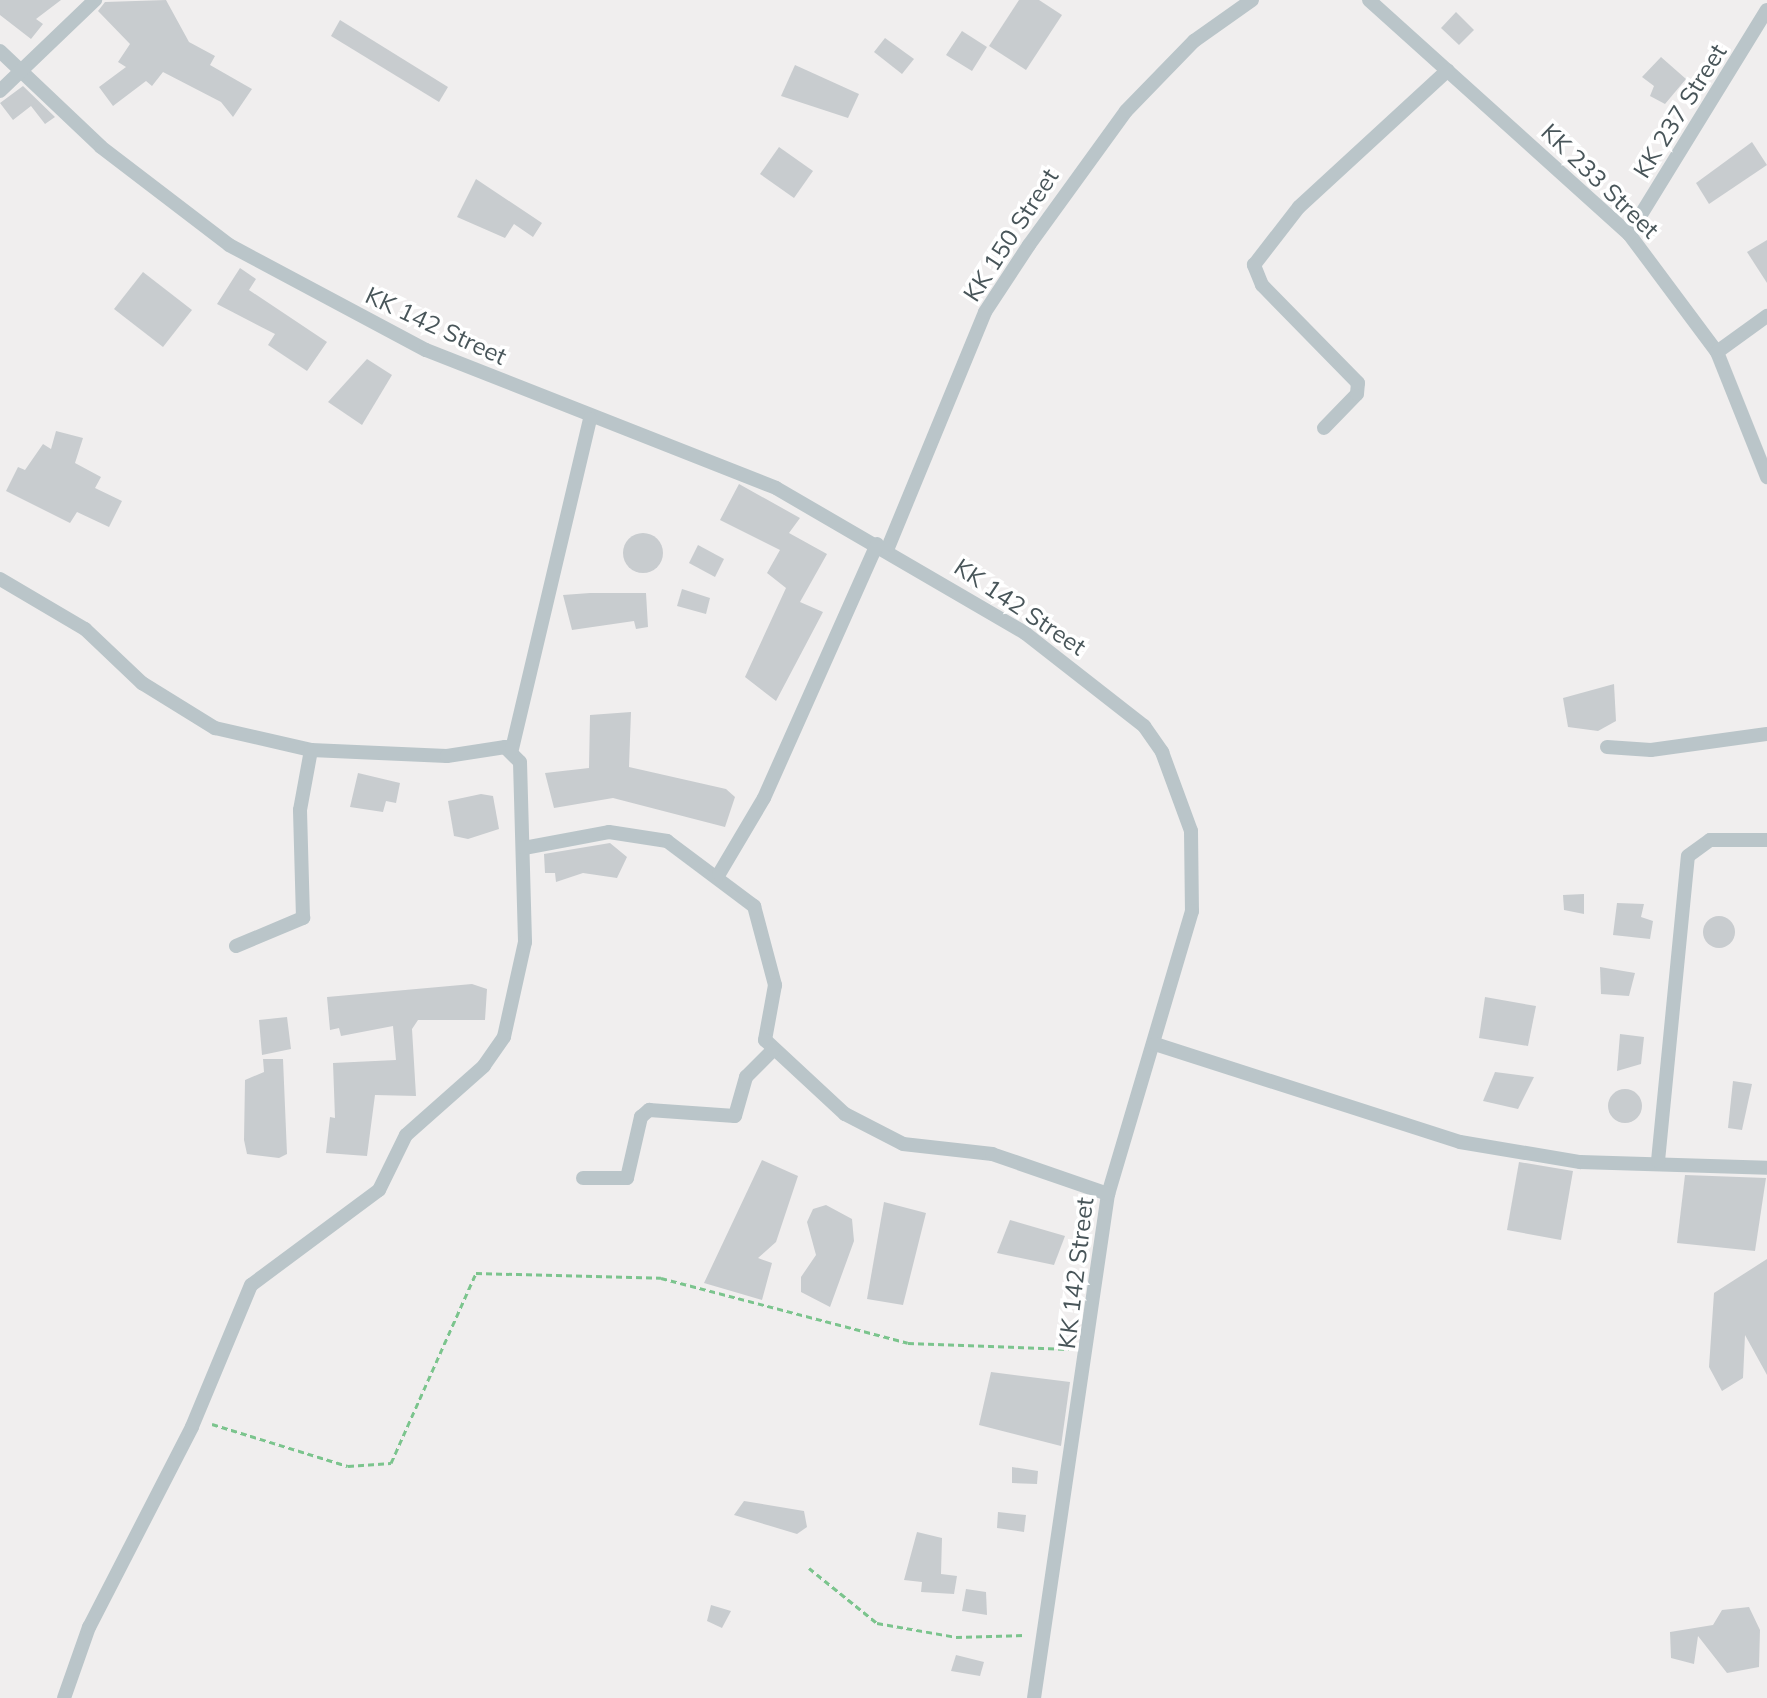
<!DOCTYPE html>
<html>
<head>
<meta charset="utf-8">
<style>
	body { margin:0 }
	#map { position:relative; width:1767px; height:1698px; overflow:hidden; background:#f0eeee; font-family:Mulish,sans-serif }
	div>[style] { position:absolute }
	[style*='--x'] { left:calc(var(--x)*1px); top:calc(var(--y)*1px); width:calc(var(--w)*1px); rotate:calc(var(--a)*1deg) }
	.building>* { inset:0; background:#c8cccf }
	.round { border-radius:50% }
	.path>* { height:3px; margin-top:-1.5px; transform-origin:0; background:repeating-linear-gradient(90deg,#7bc48d 0 6px,transparent 0 10px) }
	.street>* { height:14px; margin:-7px; padding:0 7px; transform-origin:7px; border-radius:7px; background:#bac5c9 }
	span { translate:-50% -50%; white-space:nowrap; text-align:center; line-height:1.15; -webkit-text-stroke:7px #fff; paint-order:stroke }
	.street-label { font-size:24px; color:#485559 }
</style>
</head>
<body>
<div id="map">
	<div class="building">
		<div style="clip-path:polygon(0 0,61px 0,36px 19px,43px 24px,31px 39px,0 15px)"></div>
		<div style="clip-path:polygon(166px 0,189px 42px,215px 56px,210px 65px,252px 89px,233px 117px,221px 102px,163px 72px,152px 86px,146px 81px,113px 106px,99px 87px,126px 67px,118px 62px,130px 44px,98px 11px,105px 2px)"></div>
		<div style="clip-path:polygon(1019px 0,1039px 0,1062px 15px,1026px 70px,989px 46px)"></div>
		<div style="clip-path:polygon(1456px 12px,1474px 30px,1459px 45px,1441px 28px)"></div>
		<div style="clip-path:polygon(340px 20px,448px 87px,439px 102px,331px 36px)"></div>
		<div style="clip-path:polygon(962px 31px,987px 47px,972px 71px,946px 55px)"></div>
		<div style="clip-path:polygon(885px 38px,914px 59px,902px 74px,874px 52px)"></div>
		<div style="clip-path:polygon(1661px 57px,1686px 79px,1665px 104px,1650px 96px,1654px 86px,1642px 77px)"></div>
		<div style="clip-path:polygon(795px 65px,859px 94px,848px 118px,781px 96px)"></div>
		<div style="clip-path:polygon(23px 86px,55px 117px,45px 124px,31px 106px,13px 120px,0 103px)"></div>
		<div style="clip-path:polygon(1752px 142px,1767px 165px,1709px 204px,1696px 183px)"></div>
		<div style="clip-path:polygon(779px 147px,813px 171px,794px 198px,760px 174px)"></div>
		<div style="clip-path:polygon(476px 179px,542px 223px,533px 237px,514px 224px,505px 238px,457px 217px)"></div>
		<div style="clip-path:polygon(1767px 240px,1767px 283px,1747px 252px)"></div>
		<div style="clip-path:polygon(240px 268px,256px 279px,249px 290px,327px 342px,307px 371px,268px 345px,275px 334px,217px 304px)"></div>
		<div style="clip-path:polygon(143px 272px,192px 310px,163px 347px,114px 309px)"></div>
		<div style="clip-path:polygon(367px 359px,392px 375px,362px 425px,328px 402px)"></div>
		<div style="clip-path:polygon(56px 431px,83px 438px,75px 463px,101px 477px,95px 488px,122px 501px,109px 527px,77px 512px,70px 523px,6px 491px,18px 467px,25px 470px,43px 444px,51px 449px)"></div>
		<div style="clip-path:polygon(739px 484px,800px 518px,789px 533px,827px 554px,800px 602px,823px 612px,776px 701px,745px 677px,786px 588px,767px 573px,780px 550px,720px 520px)"></div>
		<div class="round" style="left:623px;top:533px;width:40px;height:40px"></div>
		<div style="clip-path:polygon(698px 545px,724px 559px,715px 577px,689px 563px)"></div>
		<div style="clip-path:polygon(682px 589px,710px 598px,706px 614px,677px 606px)"></div>
		<div style="clip-path:polygon(590px 593px,646px 593px,648px 627px,636px 629px,634px 621px,572px 630px,563px 595px)"></div>
		<div style="clip-path:polygon(1614px 684px,1616px 721px,1598px 731px,1568px 727px,1563px 698px)"></div>
		<div style="clip-path:polygon(631px 712px,629px 767px,726px 789px,735px 797px,725px 827px,613px 798px,554px 808px,545px 773px,589px 768px,590px 715px)"></div>
		<div style="clip-path:polygon(358px 773px,400px 783px,396px 803px,386px 801px,383px 812px,350px 807px)"></div>
		<div style="clip-path:polygon(481px 794px,493px 796px,499px 829px,468px 839px,454px 836px,448px 801px)"></div>
		<div style="clip-path:polygon(610px 843px,627px 857px,617px 878px,583px 873px,556px 882px,555px 873px,545px 873px,544px 854px)"></div>
		<div style="clip-path:polygon(1584px 894px,1584px 914px,1564px 910px,1563px 895px)"></div>
		<div style="clip-path:polygon(1617px 903px,1644px 904px,1641px 917px,1653px 921px,1650px 939px,1613px 935px)"></div>
		<div class="round" style="left:1703px;top:916px;width:32px;height:32px"></div>
		<div style="clip-path:polygon(1600px 967px,1635px 973px,1629px 996px,1601px 994px)"></div>
		<div style="clip-path:polygon(472px 984px,487px 989px,485px 1020px,418px 1020px,412px 1029px,416px 1096px,375px 1095px,367px 1156px,326px 1153px,330px 1117px,335px 1118px,333px 1063px,396px 1060px,393px 1026px,341px 1036px,339px 1028px,330px 1030px,327px 997px)"></div>
		<div style="clip-path:polygon(1485px 997px,1536px 1006px,1528px 1046px,1479px 1038px)"></div>
		<div style="clip-path:polygon(287px 1017px,291px 1049px,262px 1055px,259px 1020px)"></div>
		<div style="clip-path:polygon(1620px 1034px,1644px 1037px,1641px 1064px,1617px 1071px)"></div>
		<div style="clip-path:polygon(263px 1059px,283px 1059px,287px 1154px,279px 1158px,247px 1154px,244px 1140px,245px 1080px,264px 1072px)"></div>
		<div style="clip-path:polygon(1495px 1072px,1534px 1077px,1518px 1109px,1483px 1101px)"></div>
		<div style="clip-path:polygon(1733px 1081px,1752px 1084px,1742px 1130px,1728px 1128px)"></div>
		<div class="round" style="left:1608px;top:1089px;width:34px;height:34px"></div>
		<div style="clip-path:polygon(762px 1160px,798px 1176px,776px 1242px,758px 1258px,772px 1263px,762px 1300px,704px 1283px)"></div>
		<div style="clip-path:polygon(1519px 1162px,1573px 1171px,1561px 1240px,1507px 1230px)"></div>
		<div style="clip-path:polygon(1685px 1175px,1766px 1178px,1755px 1251px,1677px 1243px)"></div>
		<div style="clip-path:polygon(884px 1202px,926px 1213px,903px 1305px,867px 1299px)"></div>
		<div style="clip-path:polygon(826px 1205px,852px 1219px,854px 1241px,830px 1307px,801px 1292px,801px 1277px,816px 1255px,807px 1222px,813px 1209px)"></div>
		<div style="clip-path:polygon(1010px 1220px,1065px 1236px,1054px 1265px,997px 1253px)"></div>
		<div style="clip-path:polygon(1767px 1259px,1767px 1375px,1745px 1335px,1743px 1378px,1722px 1391px,1709px 1367px,1714px 1293px)"></div>
		<div style="clip-path:polygon(991px 1372px,1070px 1382px,1061px 1446px,979px 1425px)"></div>
		<div style="clip-path:polygon(1012px 1467px,1038px 1471px,1037px 1484px,1012px 1483px)"></div>
		<div style="clip-path:polygon(744px 1501px,804px 1511px,807px 1527px,797px 1534px,734px 1515px)"></div>
		<div style="clip-path:polygon(998px 1512px,1026px 1515px,1024px 1532px,997px 1528px)"></div>
		<div style="clip-path:polygon(917px 1532px,942px 1538px,941px 1574px,957px 1576px,954px 1594px,921px 1592px,922px 1582px,904px 1580px)"></div>
		<div style="clip-path:polygon(966px 1589px,986px 1592px,987px 1615px,962px 1611px)"></div>
		<div style="clip-path:polygon(711px 1605px,731px 1611px,722px 1628px,707px 1621px)"></div>
		<div style="clip-path:polygon(1749px 1607px,1760px 1630px,1759px 1667px,1727px 1673px,1698px 1636px,1694px 1664px,1671px 1658px,1670px 1632px,1713px 1625px,1722px 1610px)"></div>
		<div style="clip-path:polygon(956px 1655px,984px 1662px,980px 1676px,951px 1671px)"></div>
	</div>
	<div class="path">
		<div style="--x:212;--y:1424;--w:142;--a:17.2"></div>
		<div style="--x:348;--y:1466;--w:43;--a:-4"></div>
		<div style="--x:391;--y:1463;--w:208;--a:-65.9"></div>
		<div style="--x:476;--y:1273;--w:185;--a:1.5"></div>
		<div style="--x:661;--y:1278;--w:255;--a:14.7"></div>
		<div style="--x:908;--y:1343;--w:161;--a:2.1"></div>
		<div style="--x:809;--y:1568;--w:87;--a:39"></div>
		<div style="--x:877;--y:1623;--w:80;--a:10"></div>
		<div style="--x:956;--y:1637;--w:69;--a:-1.7"></div>
	</div>
	<div class="street">
		<div style="--x:1369;--y:0;--w:350;--a:42"></div>
		<div style="--x:1629;--y:234;--w:147;--a:53.3"></div>
		<div style="--x:1717;--y:352;--w:135;--a:68.2"></div>
		<div style="--x:0;--y:51;--w:139;--a:43.5"></div>
		<div style="--x:101;--y:147;--w:161;--a:37.4"></div>
		<div style="--x:229;--y:245;--w:223;--a:28.1"></div>
		<div style="--x:426;--y:350;--w:376;--a:21.5"></div>
		<div style="--x:776;--y:488;--w:288;--a:30.2"></div>
		<div style="--x:1025;--y:633;--w:151;--a:38"></div>
		<div style="--x:1144;--y:726;--w:32;--a:55"></div>
		<div style="--x:1162;--y:752;--w:84;--a:69.8"></div>
		<div style="--x:1191;--y:831;--w:80;--a:89.3"></div>
		<div style="--x:1192;--y:911;--w:295;--a:106.5"></div>
		<div style="--x:1108;--y:1194;--w:509;--a:98.35"></div>
		<div style="--x:0;--y:91;--w:132;--a:-43.8"></div>
		<div style="--x:1629;--y:234;--w:263;--a:-58.4"></div>
		<div style="--x:1717;--y:352;--w:62;--a:-35.8"></div>
		<div style="--x:1324;--y:428;--w:47;--a:-45.9"></div>
		<div style="--x:1357;--y:394;--w:11;--a:-85"></div>
		<div style="--x:1358;--y:383;--w:137;--a:-134.4"></div>
		<div style="--x:1262;--y:285;--w:22;--a:-112"></div>
		<div style="--x:1254;--y:265;--w:73;--a:-52.2"></div>
		<div style="--x:1299;--y:207;--w:202;--a:-42.6"></div>
		<div style="--x:887;--y:550;--w:257;--a:-67.6"></div>
		<div style="--x:985;--y:312;--w:80;--a:-56.7"></div>
		<div style="--x:1029;--y:245;--w:165;--a:-54.1"></div>
		<div style="--x:1126;--y:111;--w:98;--a:-45.8"></div>
		<div style="--x:1194;--y:41;--w:71;--a:-35.3"></div>
		<div style="--x:0;--y:579;--w:99;--a:30.5"></div>
		<div style="--x:85;--y:629;--w:79;--a:43.5"></div>
		<div style="--x:142;--y:683;--w:86;--a:31.7"></div>
		<div style="--x:215;--y:728;--w:98;--a:12.9"></div>
		<div style="--x:311;--y:750;--w:136;--a:2.5"></div>
		<div style="--x:447;--y:756;--w:59;--a:-8.8"></div>
		<div style="--x:505;--y:747;--w:21;--a:45"></div>
		<div style="--x:520;--y:762;--w:180;--a:88.4"></div>
		<div style="--x:525;--y:942;--w:97;--a:102.5"></div>
		<div style="--x:504;--y:1037;--w:35;--a:125"></div>
		<div style="--x:484;--y:1066;--w:104;--a:138.5"></div>
		<div style="--x:406;--y:1135;--w:61;--a:116.1"></div>
		<div style="--x:379;--y:1190;--w:159;--a:143.4"></div>
		<div style="--x:251;--y:1285;--w:154;--a:112.6"></div>
		<div style="--x:192;--y:1427;--w:225;--a:117.2"></div>
		<div style="--x:89;--y:1627;--w:75;--a:109.4"></div>
		<div style="--x:1607;--y:747;--w:44;--a:3.9"></div>
		<div style="--x:1651;--y:750;--w:117;--a:-7.9"></div>
		<div style="--x:512;--y:749;--w:339;--a:-76.7"></div>
		<div style="--x:524;--y:848;--w:86;--a:-10.7"></div>
		<div style="--x:609;--y:832;--w:59;--a:8.8"></div>
		<div style="--x:667;--y:841;--w:109;--a:36.8"></div>
		<div style="--x:754;--y:906;--w:82;--a:75.1"></div>
		<div style="--x:775;--y:985;--w:56;--a:100.3"></div>
		<div style="--x:765;--y:1040;--w:109;--a:42.8"></div>
		<div style="--x:845;--y:1114;--w:65;--a:27.3"></div>
		<div style="--x:903;--y:1144;--w:90;--a:6.4"></div>
		<div style="--x:992;--y:1154;--w:123;--a:19"></div>
		<div style="--x:719;--y:874;--w:88;--a:-59.4"></div>
		<div style="--x:764;--y:798;--w:278;--a:-66"></div>
		<div style="--x:236;--y:946;--w:73;--a:-22.7"></div>
		<div style="--x:303;--y:918;--w:108;--a:-91.6"></div>
		<div style="--x:300;--y:810;--w:61;--a:-79.6"></div>
		<div style="--x:1155;--y:1044;--w:320;--a:17.8"></div>
		<div style="--x:1460;--y:1142;--w:122;--a:9.5"></div>
		<div style="--x:1580;--y:1162;--w:187;--a:1.8"></div>
		<div style="--x:1658;--y:1161;--w:306;--a:-84.4"></div>
		<div style="--x:1688;--y:856;--w:27;--a:-36"></div>
		<div style="--x:1710;--y:840;--w:57;--a:0"></div>
		<div style="--x:583;--y:1178;--w:44;--a:0"></div>
		<div style="--x:627;--y:1178;--w:63;--a:-77.1"></div>
		<div style="--x:641;--y:1117;--w:11;--a:-41"></div>
		<div style="--x:649;--y:1110;--w:86;--a:4"></div>
		<div style="--x:735;--y:1116;--w:41;--a:-74.2"></div>
		<div style="--x:746;--y:1077;--w:38;--a:-45"></div>
	</div>
	<div class="street-label">
		<span style="left:1680px;top:111px;rotate:-58deg">KK 237 Street</span>
		<span style="left:1600px;top:181px;rotate:44deg">KK 233 Street</span>
		<span style="left:1011px;top:235px;rotate:-57deg">KK 150 Street</span>
		<span style="left:436px;top:326px;rotate:25deg">KK 142 Street</span>
		<span style="left:1020px;top:607px;rotate:34deg">KK 142 Street</span>
		<span style="left:1076px;top:1273px;rotate:-83deg">KK 142 Street</span>
	</div>
</div>
</body>
</html>
